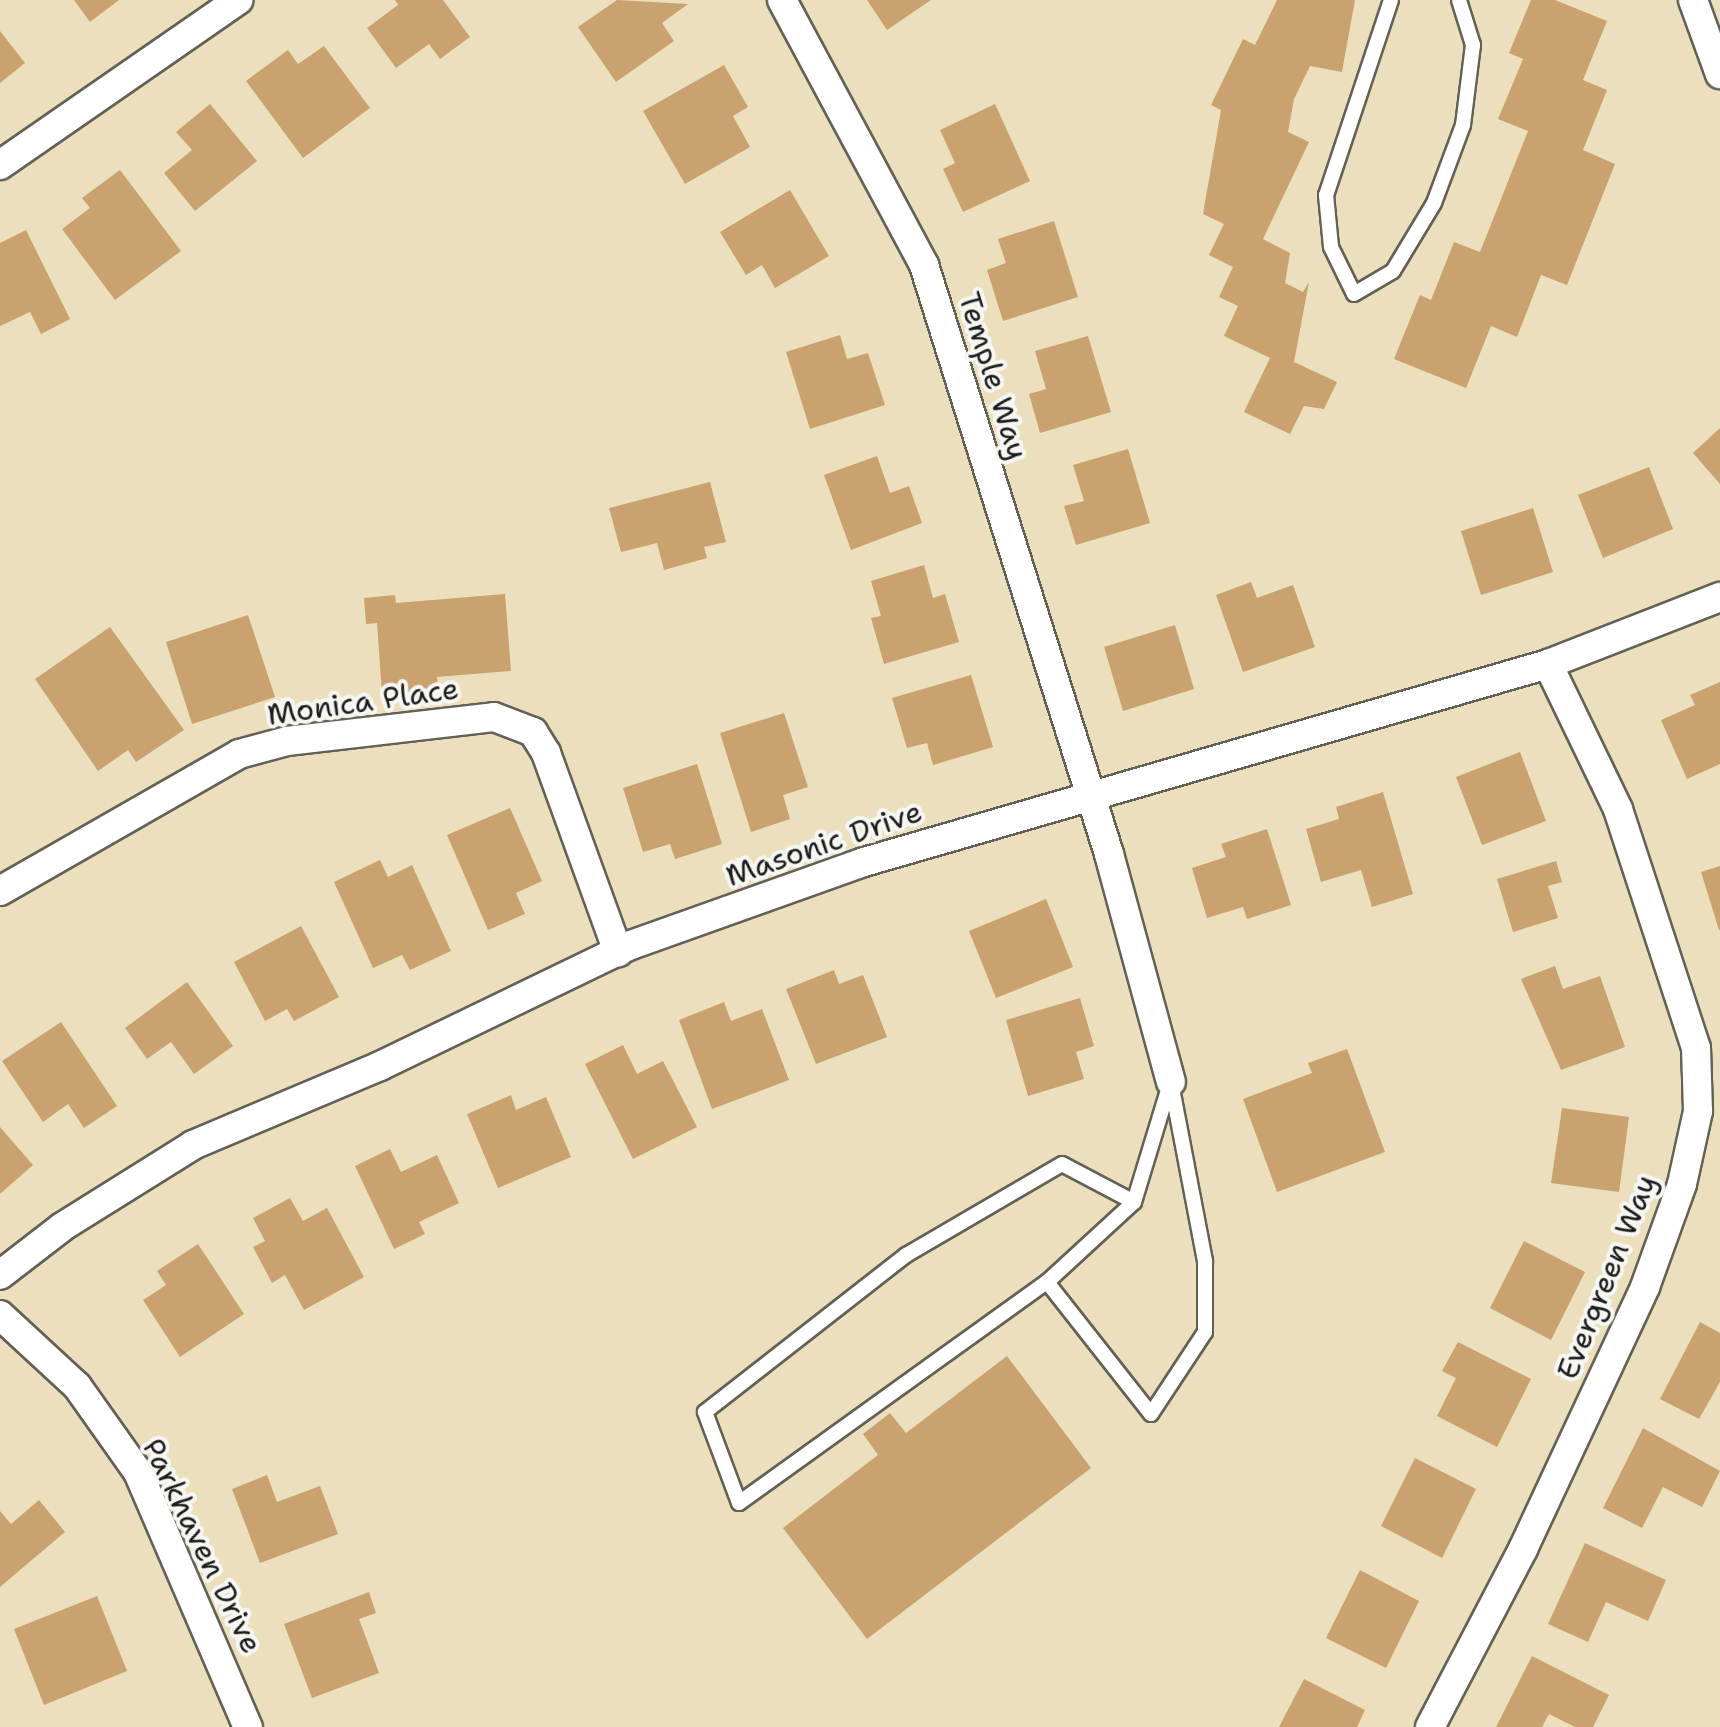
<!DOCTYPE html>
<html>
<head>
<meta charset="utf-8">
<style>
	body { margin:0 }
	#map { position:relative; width:1720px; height:1727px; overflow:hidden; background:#ebdfbe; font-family:"Shantell Sans",sans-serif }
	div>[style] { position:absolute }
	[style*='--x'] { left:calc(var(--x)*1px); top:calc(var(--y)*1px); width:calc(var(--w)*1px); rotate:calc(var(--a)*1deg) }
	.building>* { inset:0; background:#caa270 }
	.roads { filter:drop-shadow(2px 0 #646055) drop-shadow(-2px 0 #646055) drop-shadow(0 2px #646055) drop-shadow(0 -2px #646055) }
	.service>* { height:14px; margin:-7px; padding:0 7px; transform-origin:7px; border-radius:7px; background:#fff }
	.minor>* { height:28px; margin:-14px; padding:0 14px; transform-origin:14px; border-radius:14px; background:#fff }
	span { translate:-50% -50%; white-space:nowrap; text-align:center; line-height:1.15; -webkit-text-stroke:8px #f6f6f2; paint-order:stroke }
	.street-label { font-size:30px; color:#1c1c1c }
</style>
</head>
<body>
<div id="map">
	<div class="building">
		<div style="clip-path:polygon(74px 0,119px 0,90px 22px)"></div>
		<div style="clip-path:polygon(395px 0,443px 0,470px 37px,440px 59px,429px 44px,396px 68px,367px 28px,398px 5px)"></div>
		<div style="clip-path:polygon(617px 0,688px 4px,662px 23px,674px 41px,616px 82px,578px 27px)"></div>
		<div style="clip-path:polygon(867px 0,931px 0,887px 30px)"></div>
		<div style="clip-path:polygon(1277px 0,1355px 0,1342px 72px,1310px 66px,1294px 99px,1288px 132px,1309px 142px,1263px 239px,1290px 253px,1285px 283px,1303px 292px,1309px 282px,1294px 362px,1337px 382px,1324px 409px,1304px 406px,1290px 434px,1244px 412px,1270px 358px,1224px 336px,1238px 306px,1219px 297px,1233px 267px,1209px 255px,1224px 224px,1203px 214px,1221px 110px,1211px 105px,1243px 39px,1255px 45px)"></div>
		<div style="clip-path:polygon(1531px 0,1555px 0,1607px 21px,1583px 80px,1607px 90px,1583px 150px,1615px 164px,1567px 285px,1541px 275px,1517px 337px,1491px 326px,1466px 388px,1394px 359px,1420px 295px,1431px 300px,1454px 242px,1480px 252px,1528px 131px,1498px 119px,1523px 59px,1509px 53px)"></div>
		<div style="clip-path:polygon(0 31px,25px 63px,0 83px)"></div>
		<div style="clip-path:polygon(324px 46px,370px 108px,303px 158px,246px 81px,288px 50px,298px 64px)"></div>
		<div style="clip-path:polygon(724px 65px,748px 107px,733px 116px,750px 147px,685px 184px,643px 111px)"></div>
		<div style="clip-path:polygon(210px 104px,257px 161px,195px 211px,164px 173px,192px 150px,176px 132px)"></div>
		<div style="clip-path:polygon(995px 104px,1030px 181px,963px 212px,943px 169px,955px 163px,940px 130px)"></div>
		<div style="clip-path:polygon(120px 170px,181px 251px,115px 300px,62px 229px,90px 208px,82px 198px)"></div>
		<div style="clip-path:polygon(790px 190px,829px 256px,775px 288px,762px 265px,746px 275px,720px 232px)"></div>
		<div style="clip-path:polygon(1054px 221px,1078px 297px,1003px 321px,987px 270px,1006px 263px,998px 239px)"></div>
		<div style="clip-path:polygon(26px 230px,70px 319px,41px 334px,30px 312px,0 326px,0 243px)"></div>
		<div style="clip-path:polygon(840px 335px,847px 359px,868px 353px,885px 405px,810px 429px,786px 352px)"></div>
		<div style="clip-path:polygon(1088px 336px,1111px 412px,1040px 433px,1029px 394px,1046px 389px,1035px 351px)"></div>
		<div style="clip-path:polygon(1720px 428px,1720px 484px,1693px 453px)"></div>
		<div style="clip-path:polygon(1128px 449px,1150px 523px,1076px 545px,1064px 506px,1084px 501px,1073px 465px)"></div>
		<div style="clip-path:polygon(877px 456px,890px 493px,909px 486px,922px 523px,851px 550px,824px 475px)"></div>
		<div style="clip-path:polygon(1649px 467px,1673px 529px,1603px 558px,1578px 495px)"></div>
		<div style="clip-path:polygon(710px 482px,726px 542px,704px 547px,707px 558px,664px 570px,657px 543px,621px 552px,609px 508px)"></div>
		<div style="clip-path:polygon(1533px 508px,1553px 572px,1481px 595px,1461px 531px)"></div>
		<div style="clip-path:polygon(924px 565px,933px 598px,945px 594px,959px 642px,884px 664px,871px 618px,881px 616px,871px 581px)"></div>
		<div style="clip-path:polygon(1251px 582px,1257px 598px,1293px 585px,1315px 647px,1243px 672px,1216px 595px)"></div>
		<div style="clip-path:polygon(505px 594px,511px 671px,437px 677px,438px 690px,382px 694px,377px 623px,366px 624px,364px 598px,395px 595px,396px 603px)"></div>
		<div style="clip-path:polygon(248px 615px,275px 697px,192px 724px,166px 642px)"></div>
		<div style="clip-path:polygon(1175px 625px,1194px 689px,1123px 711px,1104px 647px)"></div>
		<div style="clip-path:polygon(110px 627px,184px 730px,136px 762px,128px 750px,98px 771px,35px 679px)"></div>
		<div style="clip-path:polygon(971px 675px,993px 747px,933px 765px,927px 743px,907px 748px,892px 698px)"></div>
		<div style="clip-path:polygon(1720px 682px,1720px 764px,1687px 779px,1661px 720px,1695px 705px,1690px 695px)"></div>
		<div style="clip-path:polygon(784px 713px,808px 787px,783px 795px,790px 819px,751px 832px,720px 733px)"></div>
		<div style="clip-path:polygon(1520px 752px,1546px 821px,1482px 845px,1456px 777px)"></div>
		<div style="clip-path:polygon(697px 764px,722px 844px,675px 859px,670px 844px,643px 852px,623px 788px)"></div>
		<div style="clip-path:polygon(1383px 792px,1413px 894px,1372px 907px,1361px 870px,1321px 882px,1306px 829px,1339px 819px,1336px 807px)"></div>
		<div style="clip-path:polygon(510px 808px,542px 881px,516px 893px,525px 914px,488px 930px,447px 835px)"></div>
		<div style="clip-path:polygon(1267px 829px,1291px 905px,1247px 919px,1243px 907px,1207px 918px,1192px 868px,1226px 857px,1221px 844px)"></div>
		<div style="clip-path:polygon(380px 860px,388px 877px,412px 865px,451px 951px,410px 970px,402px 955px,373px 968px,334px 882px)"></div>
		<div style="clip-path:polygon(1556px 861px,1562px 882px,1548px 886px,1558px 918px,1513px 932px,1497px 879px)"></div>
		<div style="clip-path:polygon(1720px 866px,1720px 930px,1719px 930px,1701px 872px)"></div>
		<div style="clip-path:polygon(1046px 899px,1073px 967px,996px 998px,969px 931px)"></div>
		<div style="clip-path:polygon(301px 926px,339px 997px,294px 1021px,287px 1009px,265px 1021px,234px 962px)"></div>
		<div style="clip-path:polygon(1555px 966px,1563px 989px,1600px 976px,1625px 1047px,1561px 1070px,1521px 979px)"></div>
		<div style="clip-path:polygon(834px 970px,839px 984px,863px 975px,887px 1037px,816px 1064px,786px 989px)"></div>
		<div style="clip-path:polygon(187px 982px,233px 1046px,194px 1074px,171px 1042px,147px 1059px,125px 1028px)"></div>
		<div style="clip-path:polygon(1080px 998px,1094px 1046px,1076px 1052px,1084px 1079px,1028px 1096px,1006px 1020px)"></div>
		<div style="clip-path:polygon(724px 1002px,731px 1021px,762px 1009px,789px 1080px,712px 1109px,679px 1020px)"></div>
		<div style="clip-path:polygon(61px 1022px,117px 1106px,84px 1128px,68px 1104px,43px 1122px,2px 1061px)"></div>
		<div style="clip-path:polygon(623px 1045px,637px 1074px,663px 1061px,697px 1127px,633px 1159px,585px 1064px)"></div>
		<div style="clip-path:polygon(1347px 1049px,1385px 1152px,1277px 1192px,1243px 1099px,1312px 1073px,1308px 1063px)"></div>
		<div style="clip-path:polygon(511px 1095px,516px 1110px,546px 1097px,571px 1157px,498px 1188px,467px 1114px)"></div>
		<div style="clip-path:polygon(1562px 1108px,1629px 1117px,1619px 1192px,1551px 1183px)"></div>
		<div style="clip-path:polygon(0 1127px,33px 1165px,0 1194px)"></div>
		<div style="clip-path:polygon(390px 1149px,401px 1172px,437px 1155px,459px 1203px,419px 1222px,425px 1234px,394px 1249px,355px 1166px)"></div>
		<div style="clip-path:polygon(290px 1198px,303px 1221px,327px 1208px,364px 1277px,304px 1310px,285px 1275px,272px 1283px,253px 1247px,265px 1241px,253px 1218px)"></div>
		<div style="clip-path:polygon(1524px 1241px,1585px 1272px,1551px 1340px,1490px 1308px)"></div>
		<div style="clip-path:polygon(198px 1244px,244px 1314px,180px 1357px,143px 1300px,166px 1285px,157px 1271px)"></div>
		<div style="clip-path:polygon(1700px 1322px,1720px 1333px,1720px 1382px,1699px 1419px,1660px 1399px)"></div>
		<div style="clip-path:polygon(1458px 1342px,1531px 1379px,1497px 1447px,1437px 1416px,1456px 1378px,1442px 1371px)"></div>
		<div style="clip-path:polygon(1007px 1356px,1091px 1468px,867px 1639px,783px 1528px,878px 1455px,863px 1434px,890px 1413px,906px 1433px)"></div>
		<div style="clip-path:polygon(1643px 1428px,1720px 1471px,1702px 1507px,1663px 1487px,1642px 1528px,1603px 1508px)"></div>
		<div style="clip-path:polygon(1415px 1458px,1476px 1489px,1442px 1558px,1381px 1526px)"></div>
		<div style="clip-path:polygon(267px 1475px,277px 1502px,320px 1486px,338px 1534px,260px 1563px,232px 1489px)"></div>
		<div style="clip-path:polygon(39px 1500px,65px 1532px,0 1587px,0 1511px,11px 1524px)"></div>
		<div style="clip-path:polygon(1585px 1543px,1666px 1580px,1648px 1621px,1606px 1602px,1588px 1642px,1548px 1624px)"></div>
		<div style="clip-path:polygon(1360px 1570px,1419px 1601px,1386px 1668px,1326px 1638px)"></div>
		<div style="clip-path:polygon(369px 1592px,376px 1613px,359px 1619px,379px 1673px,312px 1698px,284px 1624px)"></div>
		<div style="clip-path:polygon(97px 1596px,127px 1671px,44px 1705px,14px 1629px)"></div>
		<div style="clip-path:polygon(1532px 1656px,1609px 1695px,1593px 1727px,1575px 1727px,1549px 1714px,1542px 1727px,1496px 1727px)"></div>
		<div style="clip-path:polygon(1304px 1679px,1365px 1710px,1357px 1727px,1279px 1727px)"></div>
	</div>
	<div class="roads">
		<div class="service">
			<div style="--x:1391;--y:0;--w:206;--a:108.4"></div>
			<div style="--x:1326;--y:195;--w:52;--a:84.5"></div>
			<div style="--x:1331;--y:247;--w:52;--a:63.9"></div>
			<div style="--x:1354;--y:294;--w:45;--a:-30.5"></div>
			<div style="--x:1393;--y:271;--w:79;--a:-58.9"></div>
			<div style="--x:1434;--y:203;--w:83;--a:-69.6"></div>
			<div style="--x:1463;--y:125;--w:81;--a:-82.9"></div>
			<div style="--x:1473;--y:45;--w:47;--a:-107.3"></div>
			<div style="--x:1134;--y:1202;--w:120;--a:-73.1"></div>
			<div style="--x:1047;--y:1282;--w:118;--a:-42.6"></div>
			<div style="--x:1134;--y:1202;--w:81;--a:-152.2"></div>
			<div style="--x:1062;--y:1164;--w:181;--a:149.7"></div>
			<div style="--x:906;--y:1255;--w:255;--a:142"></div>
			<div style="--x:705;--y:1412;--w:97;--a:69.5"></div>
			<div style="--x:739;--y:1503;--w:379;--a:-35.7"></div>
			<div style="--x:1047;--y:1282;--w:168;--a:51.8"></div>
			<div style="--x:1151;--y:1414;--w:98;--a:-56.6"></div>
			<div style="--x:1205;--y:1332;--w:71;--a:-90"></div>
			<div style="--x:1205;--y:1261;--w:182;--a:-100.8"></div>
		</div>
		<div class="minor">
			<div style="--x:782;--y:0;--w:301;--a:61.8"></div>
			<div style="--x:924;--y:265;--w:617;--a:72.56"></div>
			<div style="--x:1109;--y:854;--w:236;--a:74.8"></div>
			<div style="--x:1693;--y:0;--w:79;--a:70"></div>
			<div style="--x:0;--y:165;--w:290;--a:-34.7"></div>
			<div style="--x:0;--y:891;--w:275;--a:-29.8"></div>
			<div style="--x:239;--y:754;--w:50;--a:-15.2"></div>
			<div style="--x:287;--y:741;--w:208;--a:-6.6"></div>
			<div style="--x:494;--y:717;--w:42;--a:21"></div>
			<div style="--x:533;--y:732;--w:25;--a:58"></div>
			<div style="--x:546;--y:753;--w:212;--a:70.1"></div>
			<div style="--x:0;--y:1275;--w:78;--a:-37.7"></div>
			<div style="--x:62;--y:1227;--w:155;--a:-32"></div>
			<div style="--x:193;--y:1145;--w:203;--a:-22.9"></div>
			<div style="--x:380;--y:1066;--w:276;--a:-25.8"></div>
			<div style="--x:628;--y:946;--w:251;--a:-19.6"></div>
			<div style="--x:864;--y:862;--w:712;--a:-16.14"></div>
			<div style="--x:1548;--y:664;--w:185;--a:-21.3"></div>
			<div style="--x:0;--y:1315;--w:105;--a:42.7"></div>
			<div style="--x:77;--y:1386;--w:105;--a:54.7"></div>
			<div style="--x:138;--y:1472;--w:278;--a:66.7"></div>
			<div style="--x:1430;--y:1727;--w:201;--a:-62.4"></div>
			<div style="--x:1523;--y:1549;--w:289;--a:-65"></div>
			<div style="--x:1645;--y:1287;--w:109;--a:-70.2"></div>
			<div style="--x:1682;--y:1184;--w:75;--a:-77.6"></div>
			<div style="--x:1698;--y:1111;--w:63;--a:-91.8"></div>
			<div style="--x:1696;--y:1048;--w:251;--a:-108.1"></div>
			<div style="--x:1618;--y:809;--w:161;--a:-115.8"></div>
		</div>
	</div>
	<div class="street-label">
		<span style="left:993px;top:376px;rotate:73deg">Temple Way</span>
		<span style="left:363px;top:702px;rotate:-8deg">Monica Place</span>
		<span style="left:824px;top:844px;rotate:-19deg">Masonic Drive</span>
		<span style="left:1607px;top:1277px;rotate:-68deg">Evergreen Way</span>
		<span style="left:202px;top:1546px;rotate:64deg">Parkhaven Drive</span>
	</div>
</div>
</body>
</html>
